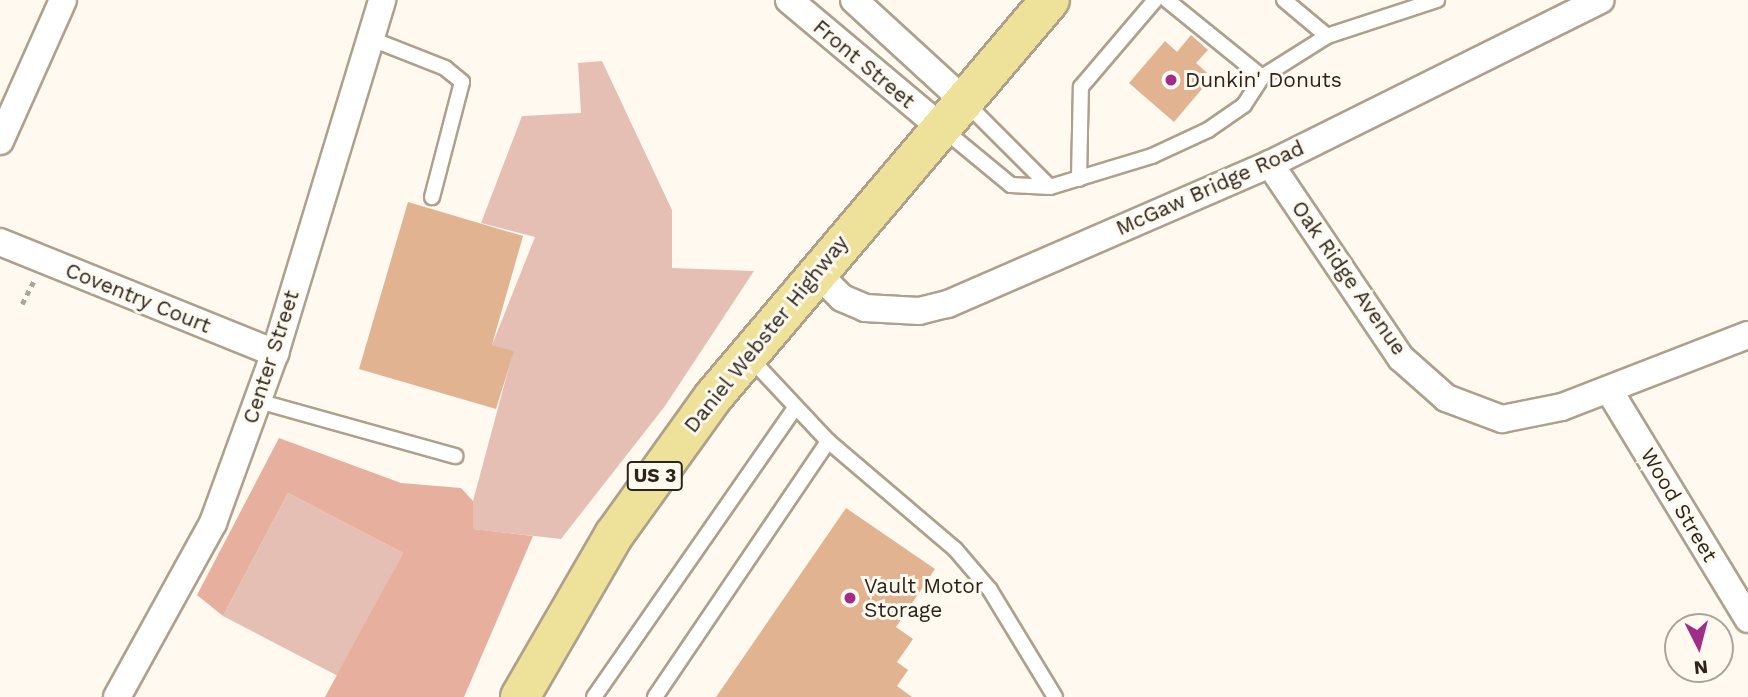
<!DOCTYPE html>
<html>
<head>
<meta charset="utf-8">
<style>
	body { margin:0 }
	#map { position:relative; width:1748px; height:697px; overflow:hidden; background:#fff9f0; font-family:"Work Sans",sans-serif }
	div>[style] { position:absolute }
	[style*='--x'] { left:calc(var(--x)*1px); top:calc(var(--y)*1px); width:calc(var(--w)*1px); rotate:calc(var(--a)*1deg) }
	.green>* { inset:0; background:#e5bfb4 }
	.forest>* { inset:0; background:#e7af9d }
	.building>* { inset:0; background:#e1b391 }
	.path>* { height:4.5px; margin-top:-2.25px; transform-origin:0; background:repeating-linear-gradient(90deg,#aba59d 0 5px,transparent 0 10px) }
	.roads { filter:drop-shadow(2px 0 #aea08b) drop-shadow(-2px 0 #aea08b) drop-shadow(0 2px #aea08b) drop-shadow(0 -2px #aea08b) }
	.lane>* { height:14px; margin:-7px; padding:0 7px; transform-origin:7px; border-radius:7px; background:#fff }
	.street>* { height:26px; margin:-13px; padding:0 13px; transform-origin:13px; border-radius:13px; background:#fff }
	.primary>* { height:38px; margin:-19px; padding:0 19px; transform-origin:19px; border-radius:19px; background:#eee19a }
	.dots>* { width:19px; height:19px; translate:-50% -50%; box-sizing:border-box; border:4px solid #fff9f0; border-radius:50% }
	span { translate:-50% -50%; white-space:nowrap; text-align:center; line-height:1.15; -webkit-text-stroke:6px #fff9f0; paint-order:stroke }
	.shield-label span { padding:2px 5px; background:#fff9f0; border:2px solid; border-radius:5px; -webkit-text-stroke-width:0 }
	.shield-label { font-size:19px; color:#29241c; font-weight:700 }
	.street-label { font-size:21px; color:#29241c }
	.poi-label { font-size:21px; color:#29241c }
	.left { translate:0 -50%; text-align:left }
	.north { position:absolute; left:1664px; top:613px; width:70px; height:70px; box-sizing:border-box; background:#fff9f0; border:2px solid #a9a49b; border-radius:50%; rotate:174deg; font-size:19px; font-weight:700; line-height:28px; text-align:center; color:#29241c }
	.north::after { content:''; display:block; margin:auto; width:24px; height:32px; background:#a02d88; clip-path:polygon(50% 0,100% 100%,50% 72%,0 100%) }
</style>
</head>
<body>
<div id="map">
	<div class="green">
		<div style="clip-path:polygon(602px 61px,672px 210px,672px 268px,754px 271px,665px 406px,561px 539px,472px 529px,473px 501px,513px 352px,492px 345px,535px 237px,481px 223px,522px 116px,581px 113px,578px 63px)"></div>
		<div style="clip-path:polygon(288px 493px,403px 553px,338px 676px,223px 616px)"></div>
	</div>
	<div class="forest">
		<div style="clip-path:polygon(279px 438px,401px 483px,461px 488px,473px 501px,473px 529px,533px 536px,464px 697px,325px 697px,403px 553px,288px 493px,223px 616px,197px 595px)"></div>
	</div>
	<div class="building">
		<div style="clip-path:polygon(1191px 35px,1208px 50px,1196px 63px,1212px 77px,1174px 122px,1129px 83px,1165px 41px,1177px 52px)"></div>
		<div style="clip-path:polygon(408px 202px,523px 236px,492px 345px,514px 351px,496px 409px,359px 369px)"></div>
		<div style="clip-path:polygon(846px 508px,935px 569px,896px 627px,913px 639px,897px 662px,908px 670px,897px 686px,912px 697px,716px 697px)"></div>
	</div>
	<div class="path">
		<div style="--x:22;--y:304;--w:27;--a:-63"></div>
	</div>
	<div class="roads">
		<div class="lane">
			<div style="--x:1167;--y:0;--w:122;--a:39"></div>
			<div style="--x:1262;--y:77;--w:77;--a:-32.2"></div>
			<div style="--x:1327;--y:36;--w:116;--a:-18.1"></div>
			<div style="--x:1284;--y:0;--w:56;--a:39.9"></div>
			<div style="--x:369;--y:38;--w:82;--a:21.5"></div>
			<div style="--x:445;--y:68;--w:22;--a:39"></div>
			<div style="--x:462;--y:82;--w:119;--a:104.6"></div>
			<div style="--x:965;--y:102;--w:120;--a:45"></div>
			<div style="--x:943;--y:129;--w:88;--a:39.5"></div>
			<div style="--x:1011;--y:185;--w:39;--a:3"></div>
			<div style="--x:1050;--y:187;--w:107;--a:-16.9"></div>
			<div style="--x:1152;--y:156;--w:62;--a:-24.9"></div>
			<div style="--x:1208;--y:130;--w:44;--a:-34.8"></div>
			<div style="--x:1244;--y:105;--w:33;--a:-57"></div>
			<div style="--x:1079;--y:179;--w:92;--a:-88.8"></div>
			<div style="--x:1081;--y:87;--w:114;--a:-49.6"></div>
			<div style="--x:258;--y:401;--w:205;--a:15.6"></div>
			<div style="--x:828;--y:441;--w:167;--a:40.4"></div>
			<div style="--x:955;--y:549;--w:54;--a:49.5"></div>
			<div style="--x:990;--y:590;--w:125;--a:58.7"></div>
			<div style="--x:594;--y:697;--w:352;--a:-55.2"></div>
			<div style="--x:655;--y:697;--w:309;--a:-55.9"></div>
			<div style="--x:828;--y:441;--w:114;--a:-133.2"></div>
		</div>
		<div class="street">
			<div style="--x:789;--y:0;--w:196;--a:40"></div>
			<div style="--x:854;--y:0;--w:147;--a:42.5"></div>
			<div style="--x:0;--y:141;--w:154;--a:-65.9"></div>
			<div style="--x:1270;--y:164;--w:234;--a:56"></div>
			<div style="--x:1401;--y:358;--w:60;--a:41.6"></div>
			<div style="--x:1446;--y:398;--w:60;--a:20.6"></div>
			<div style="--x:1502;--y:419;--w:61;--a:-11.3"></div>
			<div style="--x:1562;--y:407;--w:199;--a:-21.2"></div>
			<div style="--x:0;--y:242;--w:297;--a:22"></div>
			<div style="--x:815;--y:271;--w:38;--a:45"></div>
			<div style="--x:842;--y:298;--w:25;--a:23"></div>
			<div style="--x:865;--y:308;--w:54;--a:3.2"></div>
			<div style="--x:919;--y:311;--w:30;--a:-14"></div>
			<div style="--x:948;--y:304;--w:351;--a:-23.5"></div>
			<div style="--x:1270;--y:164;--w:369;--a:-26.4"></div>
			<div style="--x:1609;--y:390;--w:268;--a:58.7"></div>
			<div style="--x:117;--y:697;--w:199;--a:-61.1"></div>
			<div style="--x:213;--y:523;--w:181;--a:-70"></div>
			<div style="--x:275;--y:353;--w:369;--a:-73.1"></div>
		</div>
		<div class="primary">
			<div style="--x:520;--y:697;--w:187;--a:-59.9"></div>
			<div style="--x:614;--y:535;--w:171;--a:-54.3"></div>
			<div style="--x:714;--y:396;--w:519;--a:-49.69"></div>
		</div>
	</div>
	<div class="dots">
		<div style="left:1171px;top:80px;background:#a02d88"></div>
		<div style="left:850px;top:598px;background:#a02d88"></div>
	</div>
	<div class="shield-label">
		<span style="left:655px;top:476px">US 3</span>
	</div>
	<div class="street-label">
		<span style="left:864px;top:64px;rotate:40deg">Front Street</span>
		<span style="left:1210px;top:188px;rotate:-24deg">McGaw Bridge Road</span>
		<span style="left:1349px;top:278px;rotate:55deg">Oak Ridge Avenue</span>
		<span style="left:138px;top:298px;rotate:22deg">Coventry Court</span>
		<span style="left:766px;top:334px;rotate:-51deg">Daniel Webster Highway</span>
		<span style="left:271px;top:357px;rotate:-72deg">Center Street</span>
		<span style="left:1679px;top:505px;rotate:59deg">Wood Street</span>
	</div>
	<div class="poi-label">
		<span class="left" style="left:1185px;top:80px">Dunkin' Donuts</span>
		<span class="left" style="left:864px;top:598px">Vault Motor<br>Storage</span>
	</div>
	<div class="north">N</div>
</div>
</body>
</html>
